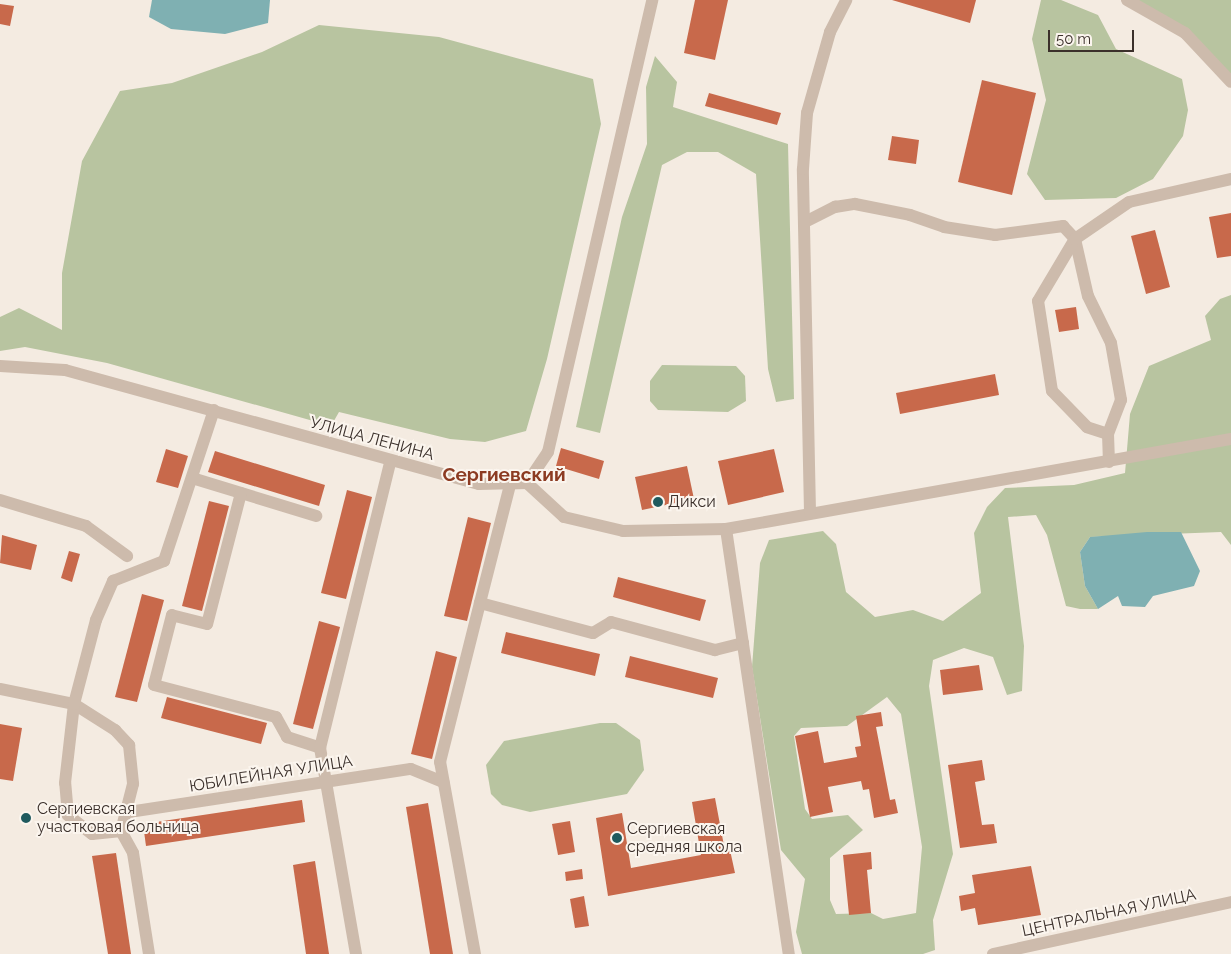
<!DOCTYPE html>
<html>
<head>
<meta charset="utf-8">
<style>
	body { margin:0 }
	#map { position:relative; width:1231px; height:954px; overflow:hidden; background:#f4ebe1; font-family:Raleway,sans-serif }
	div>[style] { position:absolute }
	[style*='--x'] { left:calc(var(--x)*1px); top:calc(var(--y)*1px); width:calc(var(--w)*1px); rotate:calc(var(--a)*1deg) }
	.green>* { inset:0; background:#b8c4a0 }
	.water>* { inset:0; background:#7fb0b2 }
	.building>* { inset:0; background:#c8694b }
	.minor>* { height:12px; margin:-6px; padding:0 6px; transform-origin:6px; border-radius:6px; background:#cdbbac }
	.dots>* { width:14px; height:14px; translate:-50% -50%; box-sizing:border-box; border:2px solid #fbf5ee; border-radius:50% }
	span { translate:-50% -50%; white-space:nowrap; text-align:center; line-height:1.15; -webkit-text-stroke:4px #fbf5ee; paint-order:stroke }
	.street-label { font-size:16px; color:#3b302b }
	.poi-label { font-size:16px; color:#3b302b }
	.left { translate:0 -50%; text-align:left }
	.quarter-label { font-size:19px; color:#8c3b22; font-weight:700 }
	.scale { position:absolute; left:1048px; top:30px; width:86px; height:22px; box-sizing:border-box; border:2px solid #3b302b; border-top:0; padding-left:6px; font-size:15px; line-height:18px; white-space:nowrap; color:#3b302b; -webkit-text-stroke:4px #fbf5ee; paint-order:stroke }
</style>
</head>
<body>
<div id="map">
	<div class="green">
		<div style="clip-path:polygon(1041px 0,1061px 0,1098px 15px,1116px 49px,1182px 79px,1188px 110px,1183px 136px,1153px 179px,1116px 198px,1045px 200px,1027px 174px,1046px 100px,1032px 39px)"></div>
		<div style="clip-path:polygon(1127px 0,1231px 0,1231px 82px,1185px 33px)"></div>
		<div style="clip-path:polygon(319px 25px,439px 37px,593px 79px,601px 124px,547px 359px,526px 431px,485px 442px,450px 439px,339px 412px,331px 426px,107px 363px,25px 347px,0 351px,0 317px,19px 308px,62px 330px,62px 273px,82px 161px,120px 91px,172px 83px,262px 52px)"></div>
		<div style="clip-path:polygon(655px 56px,677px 82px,673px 107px,788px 144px,794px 399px,776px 402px,768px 369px,756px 174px,718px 152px,687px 152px,662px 165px,600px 433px,576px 427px,622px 217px,647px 144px,646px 87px)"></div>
		<div style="clip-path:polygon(evenodd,1231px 295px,1231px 545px,1221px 532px,1090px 537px,1080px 552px,1085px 586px,1098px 609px,1080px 609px,1066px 606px,1047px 535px,1036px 515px,1008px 517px,1024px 646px,1022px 691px,1007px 695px,993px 657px,964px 648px,933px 660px,929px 686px,953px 854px,933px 920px,935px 950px,923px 954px,802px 954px,796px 932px,805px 879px,781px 850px,752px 667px,760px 563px,769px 540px,823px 531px,836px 544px,846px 592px,875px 617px,913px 610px,943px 621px,981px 593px,974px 533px,987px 507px,1005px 488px,1074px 485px,1125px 473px,1130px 414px,1149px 366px,1211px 340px,1205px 316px,1220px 299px,1231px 295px,887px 697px,901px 714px,922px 847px,916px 913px,883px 919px,871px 913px,836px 914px,830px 900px,830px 858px,863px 830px,848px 815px,812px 819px,805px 809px,794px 736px,801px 728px,847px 726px,887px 697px)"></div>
		<div style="clip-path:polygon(662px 365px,736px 366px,745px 376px,746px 401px,728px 412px,658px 410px,650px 401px,650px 381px)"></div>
		<div style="clip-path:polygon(600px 723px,616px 723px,640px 740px,644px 770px,627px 794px,530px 812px,502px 805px,491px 794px,486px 765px,504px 741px)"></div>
	</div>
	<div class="water">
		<div style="clip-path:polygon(152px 0,270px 0,268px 23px,225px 34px,171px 29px,149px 17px)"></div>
		<div style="clip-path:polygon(1147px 532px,1181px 532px,1200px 571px,1194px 586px,1153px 596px,1145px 607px,1122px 606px,1118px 596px,1098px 609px,1085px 586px,1080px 552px,1090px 537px)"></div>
	</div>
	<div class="building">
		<div style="clip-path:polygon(695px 0,728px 0,715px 60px,684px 53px)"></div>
		<div style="clip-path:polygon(892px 0,976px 0,970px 23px)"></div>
		<div style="clip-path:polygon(0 4px,14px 6px,10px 26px,0 24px)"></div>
		<div style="clip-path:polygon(982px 80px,1036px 93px,1012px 195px,958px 182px)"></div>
		<div style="clip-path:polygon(709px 93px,781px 113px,777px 125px,705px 106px)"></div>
		<div style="clip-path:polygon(892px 136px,919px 140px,916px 164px,888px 160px)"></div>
		<div style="clip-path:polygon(1231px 213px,1231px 256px,1217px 258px,1209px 217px)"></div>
		<div style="clip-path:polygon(1155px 230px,1170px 287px,1146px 294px,1131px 236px)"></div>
		<div style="clip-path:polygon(1076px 307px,1079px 329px,1059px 332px,1055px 310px)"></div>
		<div style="clip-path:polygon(995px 374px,999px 395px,900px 414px,896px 393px)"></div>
		<div style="clip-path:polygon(561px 448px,604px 461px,599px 479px,556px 466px)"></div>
		<div style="clip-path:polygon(166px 449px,188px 456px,178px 488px,156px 482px)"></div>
		<div style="clip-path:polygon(774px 449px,784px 492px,728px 505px,718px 461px)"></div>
		<div style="clip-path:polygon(215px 451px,325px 485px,319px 506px,208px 472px)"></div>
		<div style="clip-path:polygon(687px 466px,694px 499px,642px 510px,635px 477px)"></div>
		<div style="clip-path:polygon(347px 490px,372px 497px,346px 599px,321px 593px)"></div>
		<div style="clip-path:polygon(209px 501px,229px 506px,202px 611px,182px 606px)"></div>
		<div style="clip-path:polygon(468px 517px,491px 523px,467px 621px,444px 616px)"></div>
		<div style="clip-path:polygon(2px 535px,37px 545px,31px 570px,0 563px)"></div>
		<div style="clip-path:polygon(69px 551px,80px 554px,72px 582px,61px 578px)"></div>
		<div style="clip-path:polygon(618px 577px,706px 600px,700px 621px,613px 597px)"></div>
		<div style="clip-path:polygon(142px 594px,164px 600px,137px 702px,115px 697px)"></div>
		<div style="clip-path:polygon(319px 621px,340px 627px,313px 729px,293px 724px)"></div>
		<div style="clip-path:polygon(506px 632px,600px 654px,595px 676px,501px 653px)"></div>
		<div style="clip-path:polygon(436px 651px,457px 657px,432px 759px,411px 754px)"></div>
		<div style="clip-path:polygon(630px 656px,718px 678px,713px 698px,625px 677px)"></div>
		<div style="clip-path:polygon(979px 665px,983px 690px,943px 695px,940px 670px)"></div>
		<div style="clip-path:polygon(167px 697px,267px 723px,261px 744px,161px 718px)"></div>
		<div style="clip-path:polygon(881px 712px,883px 726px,876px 727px,890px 800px,895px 799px,898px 813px,874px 818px,869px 789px,863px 790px,861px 781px,828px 787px,833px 812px,810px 817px,795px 736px,818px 731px,824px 763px,857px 757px,855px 747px,861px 746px,856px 716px)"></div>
		<div style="clip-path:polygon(0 724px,22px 728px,13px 781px,0 779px)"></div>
		<div style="clip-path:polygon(982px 760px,985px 780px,975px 782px,982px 825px,994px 824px,997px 843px,960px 848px,948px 765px)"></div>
		<div style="clip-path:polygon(715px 798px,725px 851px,730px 850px,735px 873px,608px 896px,596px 818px,622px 813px,631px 868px,701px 855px,692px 802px)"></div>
		<div style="clip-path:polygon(302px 800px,305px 822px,146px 846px,143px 824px)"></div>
		<div style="clip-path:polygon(428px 803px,453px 954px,430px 954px,406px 807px)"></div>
		<div style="clip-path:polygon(570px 821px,575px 852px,558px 855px,552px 824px)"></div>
		<div style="clip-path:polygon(871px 852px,872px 869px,867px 870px,871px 913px,849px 915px,843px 855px)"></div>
		<div style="clip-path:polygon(116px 853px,131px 954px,108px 954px,92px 856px)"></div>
		<div style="clip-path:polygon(315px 861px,329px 954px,306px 954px,293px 865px)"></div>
		<div style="clip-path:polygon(1031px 866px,1041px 915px,978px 925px,975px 908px,961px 911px,959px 896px,975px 893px,972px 875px)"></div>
		<div style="clip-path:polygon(582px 869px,583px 879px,566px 881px,565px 872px)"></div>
		<div style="clip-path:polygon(584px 896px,589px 926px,575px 928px,570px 899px)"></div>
	</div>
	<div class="minor">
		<div style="--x:1127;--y:0;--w:67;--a:29.6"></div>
		<div style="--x:1185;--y:33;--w:67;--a:46.8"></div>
		<div style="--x:805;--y:222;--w:34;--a:-27"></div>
		<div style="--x:835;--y:207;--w:20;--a:-9"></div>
		<div style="--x:855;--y:204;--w:56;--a:11.3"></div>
		<div style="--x:910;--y:215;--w:36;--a:19"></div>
		<div style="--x:944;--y:227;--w:52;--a:8.9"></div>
		<div style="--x:995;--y:235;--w:69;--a:-7.5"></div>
		<div style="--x:1063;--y:226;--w:18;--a:47"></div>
		<div style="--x:1075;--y:239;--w:58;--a:77.2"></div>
		<div style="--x:1088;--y:296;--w:52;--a:63.9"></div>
		<div style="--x:1111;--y:343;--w:58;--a:80"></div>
		<div style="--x:1121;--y:400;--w:36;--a:111"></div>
		<div style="--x:1108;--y:434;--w:28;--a:88"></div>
		<div style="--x:0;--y:366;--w:65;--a:3.5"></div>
		<div style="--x:65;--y:370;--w:429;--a:15.4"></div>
		<div style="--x:479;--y:484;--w:48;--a:-1.2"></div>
		<div style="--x:1108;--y:434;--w:22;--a:-162"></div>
		<div style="--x:1087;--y:427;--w:50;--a:-134.2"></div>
		<div style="--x:1052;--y:391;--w:91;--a:-98.8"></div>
		<div style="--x:1038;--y:301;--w:72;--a:-59.2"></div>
		<div style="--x:1075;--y:239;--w:65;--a:-34.4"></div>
		<div style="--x:1129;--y:202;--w:105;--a:-12.7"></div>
		<div style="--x:192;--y:478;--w:130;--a:17"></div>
		<div style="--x:527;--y:483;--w:50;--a:42.6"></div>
		<div style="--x:564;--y:517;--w:61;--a:13.3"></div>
		<div style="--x:623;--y:531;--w:103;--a:-1.1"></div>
		<div style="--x:726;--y:529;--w:513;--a:-10.11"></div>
		<div style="--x:527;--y:483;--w:37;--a:-56"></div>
		<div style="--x:548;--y:452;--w:464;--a:-77"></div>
		<div style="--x:510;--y:485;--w:122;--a:104.3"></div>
		<div style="--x:480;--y:603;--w:117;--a:14.9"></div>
		<div style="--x:593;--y:633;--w:21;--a:-31"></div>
		<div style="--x:611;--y:622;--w:108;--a:15.1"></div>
		<div style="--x:715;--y:650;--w:29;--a:-14"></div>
		<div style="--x:241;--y:493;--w:135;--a:104.5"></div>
		<div style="--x:207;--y:624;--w:36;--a:-166"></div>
		<div style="--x:172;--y:615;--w:72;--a:104.4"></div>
		<div style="--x:154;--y:685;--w:126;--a:14.7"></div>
		<div style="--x:276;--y:717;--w:23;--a:61"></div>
		<div style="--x:287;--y:737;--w:35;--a:18"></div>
		<div style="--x:0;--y:500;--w:90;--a:16.8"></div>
		<div style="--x:86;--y:526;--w:51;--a:36.2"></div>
		<div style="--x:810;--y:512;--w:343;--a:-91.2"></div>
		<div style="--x:803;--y:169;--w:56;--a:-85.9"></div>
		<div style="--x:807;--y:113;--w:84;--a:-74.1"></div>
		<div style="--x:830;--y:32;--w:36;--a:-63"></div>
		<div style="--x:726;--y:529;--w:430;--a:81.6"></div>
		<div style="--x:0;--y:689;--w:76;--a:11.5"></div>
		<div style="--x:74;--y:704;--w:49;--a:32.4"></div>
		<div style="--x:115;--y:730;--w:21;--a:47"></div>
		<div style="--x:129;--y:745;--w:39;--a:84"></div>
		<div style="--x:133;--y:784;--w:49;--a:104.3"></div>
		<div style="--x:121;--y:831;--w:29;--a:174"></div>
		<div style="--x:92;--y:834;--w:31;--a:-142"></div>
		<div style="--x:68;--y:815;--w:32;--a:-95"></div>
		<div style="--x:65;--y:783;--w:80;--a:-83.5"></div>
		<div style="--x:74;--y:704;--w:87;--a:-75.3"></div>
		<div style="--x:96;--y:620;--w:43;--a:-66.4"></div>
		<div style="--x:113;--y:581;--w:55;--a:-21.4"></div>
		<div style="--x:164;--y:561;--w:159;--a:-71.7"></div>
		<div style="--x:129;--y:812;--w:285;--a:-8.7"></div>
		<div style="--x:411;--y:769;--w:35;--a:22"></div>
		<div style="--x:121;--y:831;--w:25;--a:61"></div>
		<div style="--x:133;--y:853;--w:102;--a:81"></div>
		<div style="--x:356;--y:954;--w:209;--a:-99.9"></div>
		<div style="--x:320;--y:748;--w:294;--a:-76.2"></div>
		<div style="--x:475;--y:954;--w:195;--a:-100.3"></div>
		<div style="--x:440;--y:762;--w:164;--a:-75.9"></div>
		<div style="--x:993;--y:954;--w:244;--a:-12.3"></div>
	</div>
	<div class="dots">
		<div style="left:658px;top:502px;background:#1f5a5e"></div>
		<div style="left:26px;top:818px;background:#1f5a5e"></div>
		<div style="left:617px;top:838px;background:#1f5a5e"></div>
	</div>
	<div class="street-label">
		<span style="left:372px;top:439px;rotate:15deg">УЛИЦА ЛЕНИНА</span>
		<span style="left:271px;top:774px;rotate:-9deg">ЮБИЛЕЙНАЯ УЛИЦА</span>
		<span style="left:1109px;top:913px;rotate:-12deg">ЦЕНТРАЛЬНАЯ УЛИЦА</span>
	</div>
	<div class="poi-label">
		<span class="left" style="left:668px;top:502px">Дикси</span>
		<span class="left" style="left:37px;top:818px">Сергиевская<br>участковая больница</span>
		<span class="left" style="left:627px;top:838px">Сергиевская<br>средняя школа</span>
	</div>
	<div class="quarter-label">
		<span style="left:504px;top:475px">Сергиевский</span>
	</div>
	<div class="scale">50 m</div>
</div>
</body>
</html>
